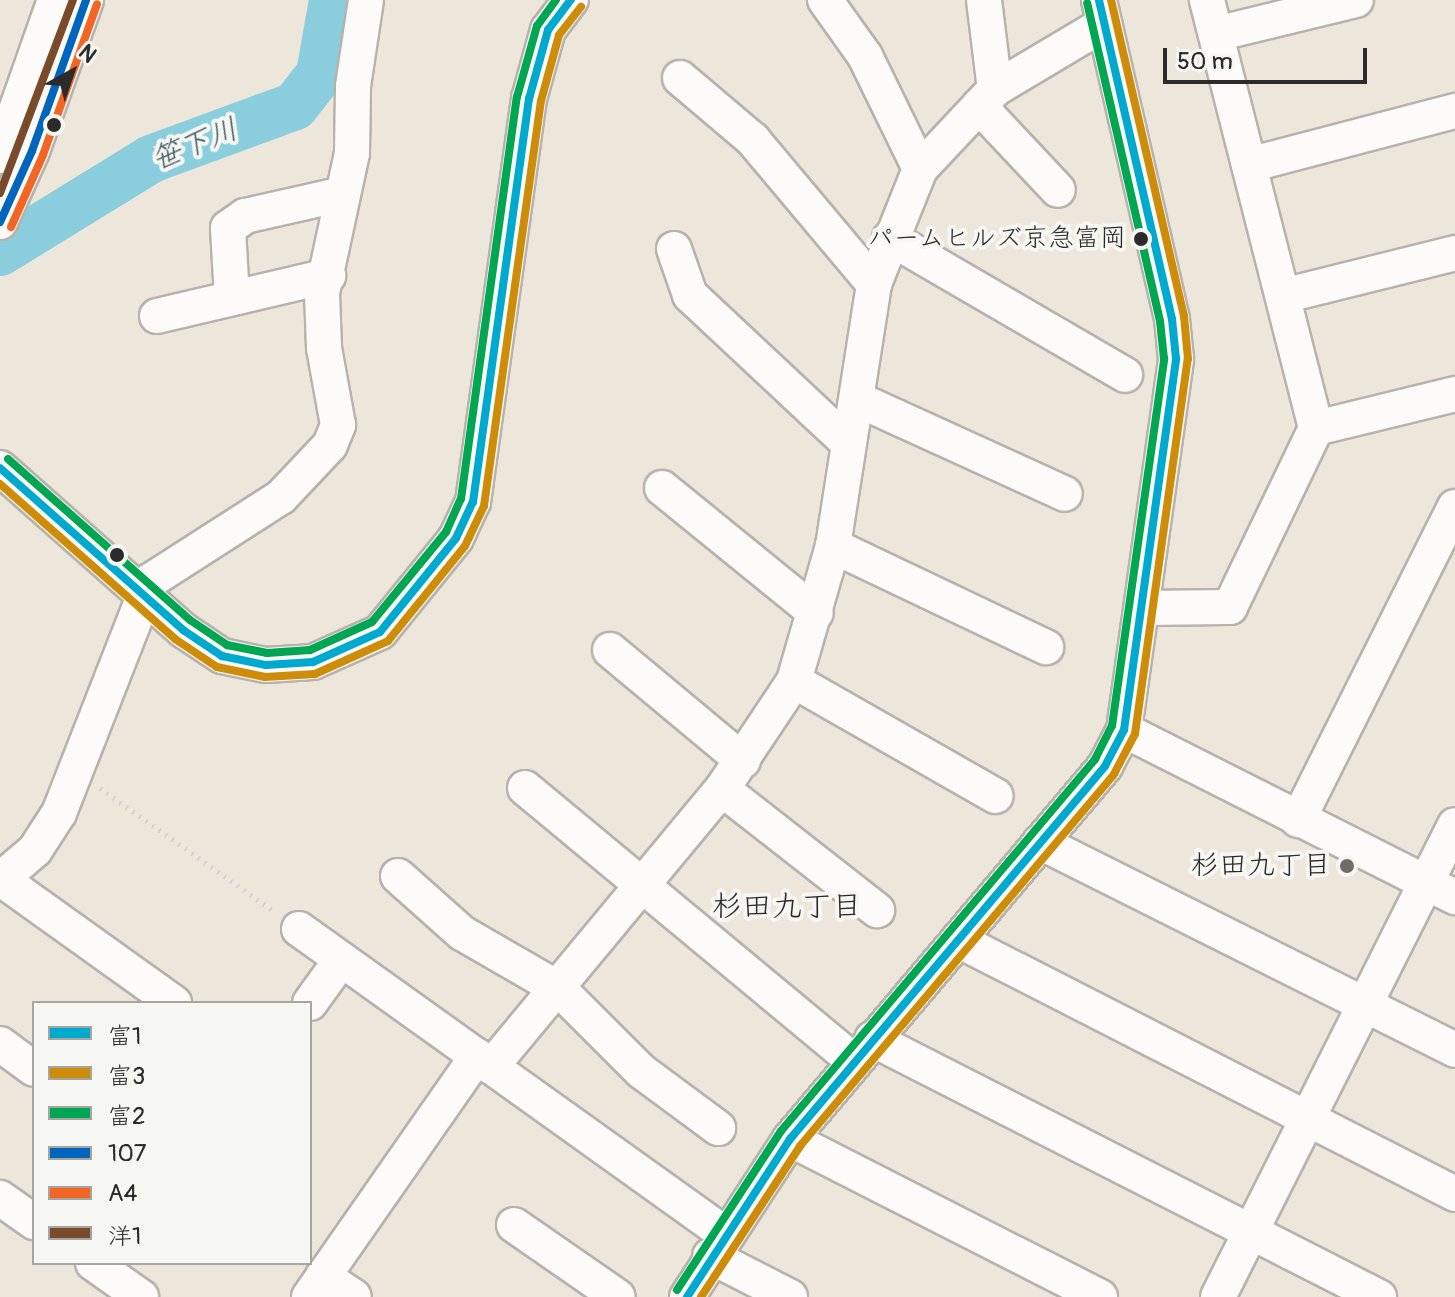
<!DOCTYPE html>
<html>
<head>
<meta charset="utf-8">
<style>
	body { margin:0 }
	#map { position:relative; width:1455px; height:1297px; overflow:hidden; background:#ede6db; font-family:Pangolin,"Klee One",sans-serif }
	div>[style] { position:absolute }
	[style*='--x'] { left:calc(var(--x)*1px); top:calc(var(--y)*1px); width:calc(var(--w)*1px); rotate:calc(var(--a)*1deg) }
	.river>* { height:48px; margin:-24px; padding:0 24px; transform-origin:24px; border-radius:24px; background:#8acddc }
	.path>* { height:5px; margin-top:-2.5px; transform-origin:0; background:repeating-linear-gradient(90deg,#d5d3d0 0 2px,transparent 0 8px) }
	.roads { filter:drop-shadow(2px 0 #b7b2ac) drop-shadow(-2px 0 #b7b2ac) drop-shadow(0 2px #b7b2ac) drop-shadow(0 -2px #b7b2ac) }
	.minor>* { height:34px; margin:-17px; padding:0 17px; transform-origin:17px; border-radius:17px; background:#fcfbfa }
	.bus-1>* { height:8px; margin:-4px; padding:0 4px; transform-origin:4px; border-radius:4px; background:#00a9ce }
	.bus-2>* { height:8px; margin:-4px; padding:0 4px; transform-origin:4px; border-radius:4px; background:#ce8d09 }
	.bus-3>* { height:8px; margin:-4px; padding:0 4px; transform-origin:4px; border-radius:4px; background:#00a651 }
	.bus-4>* { height:8px; margin:-4px; padding:0 4px; transform-origin:4px; border-radius:4px; background:#0065bd }
	.bus-5>* { height:8px; margin:-4px; padding:0 4px; transform-origin:4px; border-radius:4px; background:#f26522 }
	.bus-6>* { height:8px; margin:-4px; padding:0 4px; transform-origin:4px; border-radius:4px; background:#7a4b2a }
	.dots>* { width:22px; height:22px; translate:-50% -50%; box-sizing:border-box; border:4px solid #f6f6f2; border-radius:50% }
	span { translate:-50% -50%; white-space:nowrap; text-align:center; line-height:1.15; -webkit-text-stroke:8px #f6f6f2; paint-order:stroke }
	.bus-label { font-size:26px; color:#2b2b2b }
	.right { translate:-100% -50%; text-align:right }
	.poi-label { font-size:28px; color:#2b2b2b }
	.water-label { font-size:30px; color:#3b5860; font-style:italic }
	.neighbourhood-label { font-size:30px; color:#2b2b2b }
	.legend { position:absolute; left:32px; top:1001px; width:280px; height:264px; box-sizing:border-box; background:#f6f6f2; border:2px solid #a5a5a2; margin:0; padding:10px 14px; list-style:none; font-size:24px; color:#2b2b2b }
	.legend li { display:flex; align-items:center; gap:16px; height:40px }
	.legend b { width:40px; border:2px solid #a5a5a2 }
	.north { position:absolute; left:32px; top:32px; width:80px; height:80px; -webkit-text-stroke:6px #f6f6f2; paint-order:stroke; rotate:40deg; font-size:22px; font-weight:700; line-height:32px; text-align:center; color:#2b2b2b }
	.north::after { content:''; display:block; margin:auto; width:28px; height:36px; background:#2b2b2b; clip-path:polygon(50% 0,100% 100%,50% 72%,0 100%) }
	.scale { position:absolute; left:1163px; top:48px; width:204px; height:36px; box-sizing:border-box; border:4px solid #2b2b2b; border-top:0; padding-left:10px; font-size:24px; line-height:28px; white-space:nowrap; color:#2b2b2b; -webkit-text-stroke:6px #f6f6f2; paint-order:stroke }
</style>
</head>
<body>
<div id="map">
	<div class="river">
		<div style="--x:0;--y:252;--w:177;--a:-31.6"></div>
		<div style="--x:151;--y:159;--w:153;--a:-20.2"></div>
		<div style="--x:295;--y:106;--w:41;--a:-52"></div>
		<div style="--x:320;--y:74;--w:75;--a:-80"></div>
	</div>
	<div class="path">
		<div style="--x:100;--y:788;--w:214;--a:35.3"></div>
	</div>
	<div class="roads">
		<div class="minor">
			<div style="--x:825;--y:0;--w:69;--a:54.5"></div>
			<div style="--x:865;--y:56;--w:126;--a:64"></div>
			<div style="--x:984;--y:0;--w:90;--a:83"></div>
			<div style="--x:1216;--y:34;--w:144;--a:-13.7"></div>
			<div style="--x:680;--y:78;--w:96;--a:40.3"></div>
			<div style="--x:753;--y:140;--w:188;--a:50"></div>
			<div style="--x:979;--y:106;--w:115;--a:46.8"></div>
			<div style="--x:0;--y:156;--w:165;--a:-70.6"></div>
			<div style="--x:1249;--y:165;--w:213;--a:-14.7"></div>
			<div style="--x:0;--y:222;--w:78;--a:-65.7"></div>
			<div style="--x:32;--y:151;--w:160;--a:-70.3"></div>
			<div style="--x:890;--y:238;--w:272;--a:30.2"></div>
			<div style="--x:674;--y:249;--w:49;--a:70.8"></div>
			<div style="--x:690;--y:295;--w:216;--a:43.1"></div>
			<div style="--x:1283;--y:296;--w:177;--a:-14"></div>
			<div style="--x:232;--y:298;--w:70;--a:-93.3"></div>
			<div style="--x:228;--y:228;--w:21;--a:-35"></div>
			<div style="--x:245;--y:216;--w:100;--a:-12.7"></div>
			<div style="--x:157;--y:316;--w:176;--a:-13.2"></div>
			<div style="--x:859;--y:400;--w:226;--a:24.5"></div>
			<div style="--x:1316;--y:428;--w:143;--a:-13.7"></div>
			<div style="--x:0;--y:468;--w:244;--a:41.5"></div>
			<div style="--x:183;--y:630;--w:47;--a:33.7"></div>
			<div style="--x:222;--y:656;--w:45;--a:11.6"></div>
			<div style="--x:266;--y:665;--w:47;--a:-3.7"></div>
			<div style="--x:313;--y:662;--w:73;--a:-24.1"></div>
			<div style="--x:380;--y:632;--w:121;--a:-51"></div>
			<div style="--x:456;--y:538;--w:40;--a:-65"></div>
			<div style="--x:473;--y:502;--w:407;--a:-82.1"></div>
			<div style="--x:529;--y:99;--w:72;--a:-74.6"></div>
			<div style="--x:548;--y:30;--w:38;--a:-53"></div>
			<div style="--x:662;--y:488;--w:198;--a:39.1"></div>
			<div style="--x:833;--y:546;--w:236;--a:25.4"></div>
			<div style="--x:1143;--y:608;--w:87;--a:-0.7"></div>
			<div style="--x:1230;--y:607;--w:199;--a:-64.3"></div>
			<div style="--x:1316;--y:428;--w:442;--a:-104.3"></div>
			<div style="--x:610;--y:650;--w:173;--a:39.8"></div>
			<div style="--x:794;--y:681;--w:232;--a:29.7"></div>
			<div style="--x:1124;--y:730;--w:371;--a:26.8"></div>
			<div style="--x:525;--y:788;--w:428;--a:39.7"></div>
			<div style="--x:722;--y:789;--w:197;--a:38"></div>
			<div style="--x:1298;--y:820;--w:350;--a:-63.4"></div>
			<div style="--x:1040;--y:842;--w:464;--a:26.6"></div>
			<div style="--x:398;--y:876;--w:86;--a:41.7"></div>
			<div style="--x:462;--y:933;--w:112;--a:30"></div>
			<div style="--x:559;--y:989;--w:116;--a:45"></div>
			<div style="--x:641;--y:1071;--w:96;--a:36.5"></div>
			<div style="--x:1;--y:879;--w:213;--a:35.6"></div>
			<div style="--x:0;--y:880;--w:46;--a:-40.6"></div>
			<div style="--x:35;--y:850;--w:44;--a:-57"></div>
			<div style="--x:59;--y:813;--w:249;--a:-68.6"></div>
			<div style="--x:150;--y:581;--w:156;--a:-32.7"></div>
			<div style="--x:281;--y:497;--w:71;--a:-46.7"></div>
			<div style="--x:330;--y:445;--w:22;--a:-68"></div>
			<div style="--x:338;--y:425;--w:78;--a:-100.3"></div>
			<div style="--x:324;--y:348;--w:55;--a:-92.1"></div>
			<div style="--x:322;--y:293;--w:143;--a:-77.9"></div>
			<div style="--x:352;--y:153;--w:67;--a:-89.1"></div>
			<div style="--x:353;--y:86;--w:87;--a:-81.4"></div>
			<div style="--x:299;--y:929;--w:523;--a:35.58"></div>
			<div style="--x:958;--y:940;--w:558;--a:27.07"></div>
			<div style="--x:310;--y:1003;--w:53;--a:-54.2"></div>
			<div style="--x:872;--y:1039;--w:569;--a:26.97"></div>
			<div style="--x:0;--y:1044;--w:42;--a:36.3"></div>
			<div style="--x:491;--y:1067;--w:361;--a:-50.3"></div>
			<div style="--x:722;--y:789;--w:130;--a:-56.3"></div>
			<div style="--x:794;--y:681;--w:141;--a:-73.9"></div>
			<div style="--x:833;--y:546;--w:265;--a:-81.1"></div>
			<div style="--x:874;--y:284;--w:124;--a:-68.2"></div>
			<div style="--x:920;--y:169;--w:110;--a:-46.8"></div>
			<div style="--x:995;--y:89;--w:127;--a:-30.8"></div>
			<div style="--x:790;--y:1139;--w:348;--a:27"></div>
			<div style="--x:0;--y:1198;--w:42;--a:35.2"></div>
			<div style="--x:514;--y:1225;--w:126;--a:34.7"></div>
			<div style="--x:710;--y:1256;--w:90;--a:27.1"></div>
			<div style="--x:93;--y:1263;--w:59;--a:35.3"></div>
			<div style="--x:323;--y:1276;--w:37;--a:34"></div>
			<div style="--x:309;--y:1297;--w:294;--a:-55.1"></div>
			<div style="--x:687;--y:1297;--w:189;--a:-56.9"></div>
			<div style="--x:790;--y:1139;--w:488;--a:-49.8"></div>
			<div style="--x:1105;--y:766;--w:41;--a:-62.2"></div>
			<div style="--x:1124;--y:730;--w:375;--a:-82"></div>
			<div style="--x:1176;--y:359;--w:40;--a:-95.7"></div>
			<div style="--x:1172;--y:319;--w:327;--a:-102.9"></div>
			<div style="--x:1218;--y:1297;--w:528;--a:-63.34"></div>
		</div>
	</div>
	<div class="bus-1">
		<div style="--x:0;--y:468;--w:244;--a:41.5"></div>
		<div style="--x:183;--y:630;--w:47;--a:33.7"></div>
		<div style="--x:222;--y:656;--w:45;--a:11.6"></div>
		<div style="--x:266;--y:665;--w:47;--a:-3.7"></div>
		<div style="--x:313;--y:662;--w:73;--a:-24.1"></div>
		<div style="--x:380;--y:632;--w:121;--a:-51"></div>
		<div style="--x:456;--y:538;--w:40;--a:-65"></div>
		<div style="--x:473;--y:502;--w:407;--a:-82.1"></div>
		<div style="--x:529;--y:99;--w:72;--a:-74.6"></div>
		<div style="--x:548;--y:30;--w:38;--a:-53"></div>
		<div style="--x:687;--y:1297;--w:189;--a:-56.9"></div>
		<div style="--x:790;--y:1139;--w:488;--a:-49.8"></div>
		<div style="--x:1105;--y:766;--w:41;--a:-62.2"></div>
		<div style="--x:1124;--y:730;--w:375;--a:-82"></div>
		<div style="--x:1176;--y:359;--w:40;--a:-95.7"></div>
		<div style="--x:1172;--y:319;--w:327;--a:-102.9"></div>
	</div>
	<div class="bus-2">
		<div style="--x:0;--y:484;--w:234;--a:41.5"></div>
		<div style="--x:175;--y:639;--w:50;--a:33.7"></div>
		<div style="--x:217;--y:667;--w:49;--a:11.8"></div>
		<div style="--x:265;--y:677;--w:50;--a:-3.4"></div>
		<div style="--x:315;--y:674;--w:80;--a:-24.3"></div>
		<div style="--x:388;--y:641;--w:122;--a:-51"></div>
		<div style="--x:465;--y:546;--w:44;--a:-64.6"></div>
		<div style="--x:484;--y:506;--w:409;--a:-82"></div>
		<div style="--x:541;--y:101;--w:68;--a:-74.7"></div>
		<div style="--x:559;--y:35;--w:36;--a:-52"></div>
		<div style="--x:701;--y:1297;--w:181;--a:-56.7"></div>
		<div style="--x:800;--y:1146;--w:487;--a:-49.8"></div>
		<div style="--x:1114;--y:774;--w:45;--a:-62.3"></div>
		<div style="--x:1135;--y:734;--w:379;--a:-82"></div>
		<div style="--x:1188;--y:359;--w:43;--a:-95.3"></div>
		<div style="--x:1184;--y:316;--w:324;--a:-103"></div>
	</div>
	<div class="bus-3">
		<div style="--x:8;--y:459;--w:243;--a:41.5"></div>
		<div style="--x:190;--y:620;--w:45;--a:34"></div>
		<div style="--x:227;--y:645;--w:41;--a:11.3"></div>
		<div style="--x:267;--y:653;--w:43;--a:-4"></div>
		<div style="--x:310;--y:650;--w:68;--a:-24.3"></div>
		<div style="--x:372;--y:622;--w:117;--a:-50.6"></div>
		<div style="--x:446;--y:532;--w:36;--a:-66"></div>
		<div style="--x:461;--y:499;--w:406;--a:-82.1"></div>
		<div style="--x:517;--y:97;--w:74;--a:-74.3"></div>
		<div style="--x:537;--y:26;--w:32;--a:-54"></div>
		<div style="--x:677;--y:1290;--w:190;--a:-56.8"></div>
		<div style="--x:781;--y:1131;--w:487;--a:-49.8"></div>
		<div style="--x:1095;--y:759;--w:37;--a:-63"></div>
		<div style="--x:1112;--y:726;--w:371;--a:-81.9"></div>
		<div style="--x:1164;--y:359;--w:38;--a:-96"></div>
		<div style="--x:1160;--y:321;--w:326;--a:-102.9"></div>
	</div>
	<div class="bus-4">
		<div style="--x:0;--y:222;--w:78;--a:-65.7"></div>
		<div style="--x:32;--y:151;--w:160;--a:-70.3"></div>
	</div>
	<div class="bus-5">
		<div style="--x:11;--y:227;--w:79;--a:-66"></div>
		<div style="--x:43;--y:155;--w:160;--a:-70.3"></div>
	</div>
	<div class="bus-6">
		<div style="--x:0;--y:193;--w:206;--a:-69.3"></div>
	</div>
	<div class="dots">
		<div style="left:54px;top:125px;background:#2b2b2b"></div>
		<div style="left:1141px;top:239px;background:#2b2b2b"></div>
		<div style="left:117px;top:555px;background:#2b2b2b"></div>
		<div style="left:1347px;top:866px;background:#6f6c69"></div>
	</div>
	<div class="bus-label">
		<span class="right" style="left:1126px;top:239px">パームヒルズ京急富岡</span>
	</div>
	<div class="poi-label">
		<span class="right" style="left:1331px;top:866px">杉田九丁目</span>
	</div>
	<div class="water-label">
		<span style="left:195px;top:145px;rotate:-22deg">笹下川</span>
	</div>
	<div class="neighbourhood-label">
		<span style="left:787px;top:907px">杉田九丁目</span>
	</div>
	<ul class="legend">
	<li><b style="height:10px;background:#00a9ce"></b>富1</li>
	<li><b style="height:10px;background:#ce8d09"></b>富3</li>
	<li><b style="height:10px;background:#00a651"></b>富2</li>
	<li><b style="height:10px;background:#0065bd"></b>107</li>
	<li><b style="height:10px;background:#f26522"></b>A4</li>
	<li><b style="height:10px;background:#7a4b2a"></b>洋1</li>
	</ul>
	<div class="north">N</div>
	<div class="scale">50 m</div>
</div>
</body>
</html>
